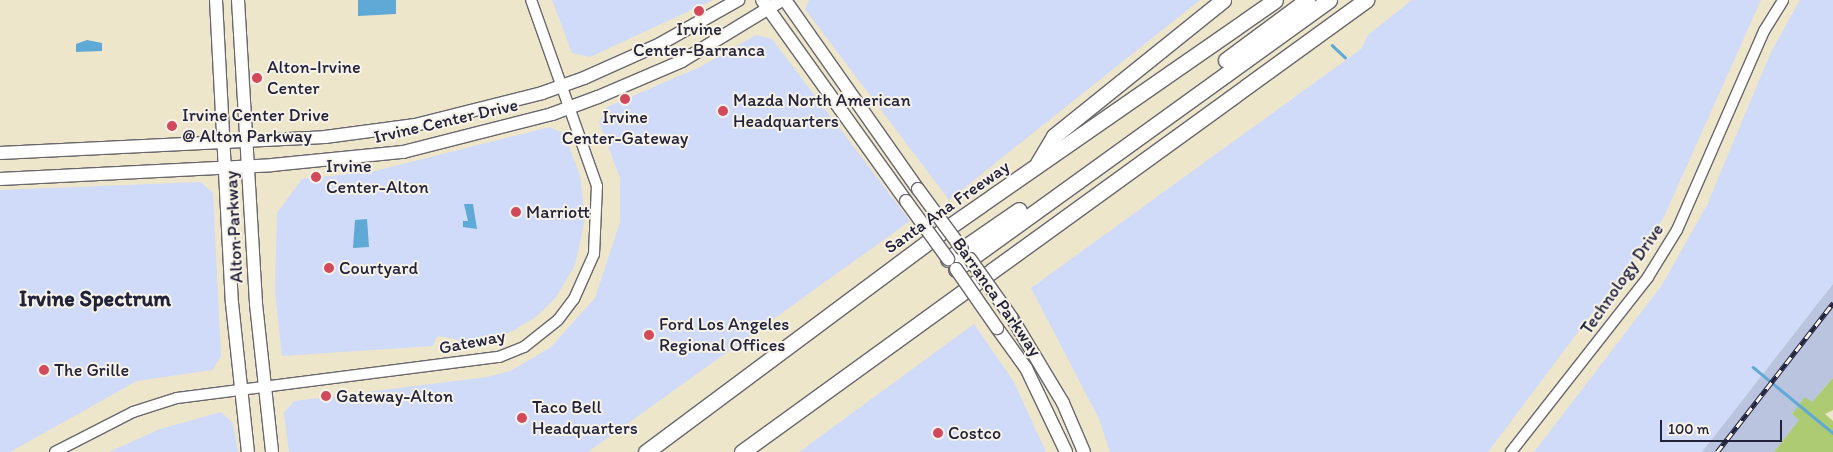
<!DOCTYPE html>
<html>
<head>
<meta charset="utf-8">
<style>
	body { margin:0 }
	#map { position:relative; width:1833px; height:452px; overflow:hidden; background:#eee6cb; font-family:Itim,sans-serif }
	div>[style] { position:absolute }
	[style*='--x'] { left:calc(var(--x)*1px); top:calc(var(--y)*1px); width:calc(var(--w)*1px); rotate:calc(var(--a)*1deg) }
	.built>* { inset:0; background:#d0daf9 }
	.industrial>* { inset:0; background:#bac4de }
	.green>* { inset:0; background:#adcb72 }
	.water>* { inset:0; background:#5ea9d6 }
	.stream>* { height:2.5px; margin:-1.25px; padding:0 1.25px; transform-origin:1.25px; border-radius:1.25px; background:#5ea9d6 }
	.roads { filter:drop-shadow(1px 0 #69676d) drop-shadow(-1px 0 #69676d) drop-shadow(0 1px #69676d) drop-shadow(0 -1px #69676d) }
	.minor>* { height:10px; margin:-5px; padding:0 5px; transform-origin:5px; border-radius:5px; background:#fff }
	.major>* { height:12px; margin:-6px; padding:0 6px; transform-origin:6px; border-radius:6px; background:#fff }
	.highway>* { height:15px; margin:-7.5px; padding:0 7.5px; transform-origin:7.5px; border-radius:7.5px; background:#fff }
	.rail>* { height:4.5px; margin-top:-2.25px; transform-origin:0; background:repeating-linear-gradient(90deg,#f7f3e8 0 8px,#22223b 0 16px); box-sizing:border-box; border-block:1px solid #22223b }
	.bridges { filter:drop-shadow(1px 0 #69676d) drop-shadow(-1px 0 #69676d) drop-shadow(0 1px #69676d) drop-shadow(0 -1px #69676d) }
	.major-bridge>* { height:12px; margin:-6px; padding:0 6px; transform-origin:6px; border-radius:6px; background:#fff }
	.dots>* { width:14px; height:14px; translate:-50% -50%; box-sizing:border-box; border:2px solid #f7f3e8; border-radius:50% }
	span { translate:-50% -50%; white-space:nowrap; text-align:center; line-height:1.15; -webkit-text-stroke:4px #f7f3e8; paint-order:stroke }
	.poi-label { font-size:18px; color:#22223b }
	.left { translate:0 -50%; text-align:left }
	.street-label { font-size:18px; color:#22223b }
	.district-label { font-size:22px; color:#22223b; font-weight:700 }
	.scale { position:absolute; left:1660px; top:420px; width:122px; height:22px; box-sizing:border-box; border:2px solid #22223b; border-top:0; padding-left:6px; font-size:15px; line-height:18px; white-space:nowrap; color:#22223b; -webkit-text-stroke:4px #f7f3e8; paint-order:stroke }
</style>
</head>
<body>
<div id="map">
	<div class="built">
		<div style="clip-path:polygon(552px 0,713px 0,590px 57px,572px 53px)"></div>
		<div style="clip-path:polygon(809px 0,1200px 0,949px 200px,805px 9px)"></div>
		<div style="clip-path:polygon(1412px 0,1761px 0,1663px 219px,1488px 452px,1110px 452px,1099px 419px,1031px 288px,1361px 49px,1368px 35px)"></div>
		<div style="clip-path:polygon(1800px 0,1833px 0,1833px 284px,1702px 452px,1534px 452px,1662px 285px,1707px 205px,1771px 52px)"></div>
		<div style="clip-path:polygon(756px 35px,772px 39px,910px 221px,588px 452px,289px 452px,284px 413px,294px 401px,487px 377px,510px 371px,550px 348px,595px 298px,620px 222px,620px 178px,599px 122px,607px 107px,700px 67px)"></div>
		<div style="clip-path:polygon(550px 127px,564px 134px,580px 175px,585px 219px,575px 265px,556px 297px,537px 316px,513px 331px,479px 343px,462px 346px,456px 339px,437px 336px,433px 346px,282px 356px,275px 292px,277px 213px,302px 179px,375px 171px)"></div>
		<div style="clip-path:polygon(201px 182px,213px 193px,221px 357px,212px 370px,137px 381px,10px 452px,0 452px,0 190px)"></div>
		<div style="clip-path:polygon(974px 324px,1014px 382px,1046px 452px,799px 452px)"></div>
		<div style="clip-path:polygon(221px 412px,233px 423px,238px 452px,109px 452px,160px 429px)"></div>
	</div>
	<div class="industrial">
		<div style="clip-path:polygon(1833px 284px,1833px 378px,1812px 402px,1792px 413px,1800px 420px,1774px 452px,1702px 452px)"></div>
	</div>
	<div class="green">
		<div style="clip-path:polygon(1833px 378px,1833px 410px,1825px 414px,1833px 421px,1833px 452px,1774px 452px,1799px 420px,1792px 414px,1805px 397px,1812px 402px)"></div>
	</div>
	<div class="water">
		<div style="clip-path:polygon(358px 0,396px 0,396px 14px,358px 16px)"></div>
		<div style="clip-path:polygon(87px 40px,102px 43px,102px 51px,76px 52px,76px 44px)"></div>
		<div style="clip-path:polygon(464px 204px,473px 204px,477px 229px,463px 227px,463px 221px,468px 221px)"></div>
		<div style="clip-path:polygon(367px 219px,369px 247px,353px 248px,355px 220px)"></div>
	</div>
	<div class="stream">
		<div style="--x:1332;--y:45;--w:18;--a:43"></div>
		<div style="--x:1753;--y:367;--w:104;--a:39.5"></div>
	</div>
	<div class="roads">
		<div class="minor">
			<div style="--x:55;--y:452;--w:88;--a:-27.1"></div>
			<div style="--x:133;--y:412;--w:46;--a:-17.7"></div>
			<div style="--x:177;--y:398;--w:325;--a:-7.3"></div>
			<div style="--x:499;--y:357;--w:27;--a:-22"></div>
			<div style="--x:524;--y:347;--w:43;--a:-38.5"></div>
			<div style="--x:558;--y:320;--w:26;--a:-53"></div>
			<div style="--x:574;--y:299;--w:49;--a:-66"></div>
			<div style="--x:594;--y:254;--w:68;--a:-87.5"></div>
			<div style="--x:597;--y:186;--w:197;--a:-109.5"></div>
			<div style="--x:1511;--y:452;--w:222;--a:-51.9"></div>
			<div style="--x:1648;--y:277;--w:55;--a:-58.3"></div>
			<div style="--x:1677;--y:230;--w:217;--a:-66.4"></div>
			<div style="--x:1764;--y:31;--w:36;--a:-58"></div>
		</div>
		<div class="major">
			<div style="--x:216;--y:0;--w:303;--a:87"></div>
			<div style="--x:232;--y:303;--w:150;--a:83.9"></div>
			<div style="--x:238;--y:0;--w:305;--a:86.6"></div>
			<div style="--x:256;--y:304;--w:149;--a:83.8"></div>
			<div style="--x:762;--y:0;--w:247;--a:54.4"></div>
			<div style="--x:785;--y:0;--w:231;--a:54.9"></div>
			<div style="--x:0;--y:153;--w:325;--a:-2.8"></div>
			<div style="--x:325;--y:137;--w:91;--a:-7.6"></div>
			<div style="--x:415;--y:125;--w:131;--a:-14.1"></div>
			<div style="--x:542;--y:93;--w:45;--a:-19.7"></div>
			<div style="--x:584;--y:78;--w:83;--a:-24.1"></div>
			<div style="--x:660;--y:44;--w:90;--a:-29.4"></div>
			<div style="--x:0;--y:179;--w:272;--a:-2.9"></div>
			<div style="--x:272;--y:165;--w:132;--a:-5.7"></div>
			<div style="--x:403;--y:152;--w:154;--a:-14.3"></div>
			<div style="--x:552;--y:114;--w:49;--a:-20.3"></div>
			<div style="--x:598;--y:97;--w:91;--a:-23.2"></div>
			<div style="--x:682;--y:61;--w:117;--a:-31.4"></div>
			<div style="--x:1012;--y:318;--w:99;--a:59"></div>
			<div style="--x:1063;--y:403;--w:53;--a:66.8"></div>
			<div style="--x:997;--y:328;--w:49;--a:54.1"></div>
			<div style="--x:1026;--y:368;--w:93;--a:64.5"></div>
		</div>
		<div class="highway">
			<div style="--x:1226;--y:60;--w:101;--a:-36.5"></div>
			<div style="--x:1038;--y:163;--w:31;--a:-59"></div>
			<div style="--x:1054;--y:136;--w:217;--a:-38.8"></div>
			<div style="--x:948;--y:259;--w:86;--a:-34.6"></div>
			<div style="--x:956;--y:269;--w:460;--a:-35.8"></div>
			<div style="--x:646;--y:452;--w:370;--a:-36.7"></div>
			<div style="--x:943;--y:231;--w:404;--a:-34.8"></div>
			<div style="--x:742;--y:452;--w:771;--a:-35.92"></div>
		</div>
	</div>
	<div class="rail">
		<div style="--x:1717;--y:452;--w:189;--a:-52.1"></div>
	</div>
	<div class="bridges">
		<div class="major-bridge">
			<div style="--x:918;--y:189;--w:74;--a:53.7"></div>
			<div style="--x:906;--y:201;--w:72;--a:54.1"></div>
			<div style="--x:970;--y:259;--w:72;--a:54.6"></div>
			<div style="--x:956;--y:269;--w:72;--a:55.2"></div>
		</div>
	</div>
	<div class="dots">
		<div style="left:699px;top:11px;background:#d1495b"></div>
		<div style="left:257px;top:78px;background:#d1495b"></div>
		<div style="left:625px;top:99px;background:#d1495b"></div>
		<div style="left:723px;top:111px;background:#d1495b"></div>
		<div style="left:172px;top:126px;background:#d1495b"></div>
		<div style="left:316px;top:177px;background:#d1495b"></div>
		<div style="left:516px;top:212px;background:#d1495b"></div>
		<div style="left:329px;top:268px;background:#d1495b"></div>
		<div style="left:649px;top:335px;background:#d1495b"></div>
		<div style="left:44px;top:370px;background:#d1495b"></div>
		<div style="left:326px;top:396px;background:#d1495b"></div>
		<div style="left:522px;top:418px;background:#d1495b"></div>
		<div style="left:938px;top:433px;background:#d1495b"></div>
	</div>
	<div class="poi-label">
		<span style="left:699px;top:40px">Irvine<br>Center-Barranca</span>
		<span class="left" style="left:267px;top:78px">Alton-Irvine<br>Center</span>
		<span class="left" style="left:733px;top:111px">Mazda North American<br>Headquarters</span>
		<span class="left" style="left:182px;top:126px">Irvine Center Drive<br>@ Alton Parkway</span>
		<span style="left:625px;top:128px">Irvine<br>Center-Gateway</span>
		<span class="left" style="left:326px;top:177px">Irvine<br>Center-Alton</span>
		<span class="left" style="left:526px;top:212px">Marriott</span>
		<span class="left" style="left:339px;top:268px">Courtyard</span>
		<span class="left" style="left:659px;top:335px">Ford Los Angeles<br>Regional Offices</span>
		<span class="left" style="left:54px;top:370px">The Grille</span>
		<span class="left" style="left:336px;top:396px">Gateway-Alton</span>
		<span class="left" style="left:532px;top:418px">Taco Bell<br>Headquarters</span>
		<span class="left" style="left:948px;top:433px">Costco</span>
	</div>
	<div class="street-label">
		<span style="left:446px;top:121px;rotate:-13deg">Irvine Center Drive</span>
		<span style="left:947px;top:207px;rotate:-35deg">Santa Ana Freeway</span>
		<span style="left:234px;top:227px;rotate:-93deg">Alton Parkway</span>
		<span style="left:1622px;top:279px;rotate:-55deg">Technology Drive</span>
		<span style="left:997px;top:297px;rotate:55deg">Barranca Parkway</span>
		<span style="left:472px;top:342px;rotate:-11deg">Gateway</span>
	</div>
	<div class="district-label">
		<span style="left:95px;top:299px">Irvine Spectrum</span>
	</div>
	<div class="scale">100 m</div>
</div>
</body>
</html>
